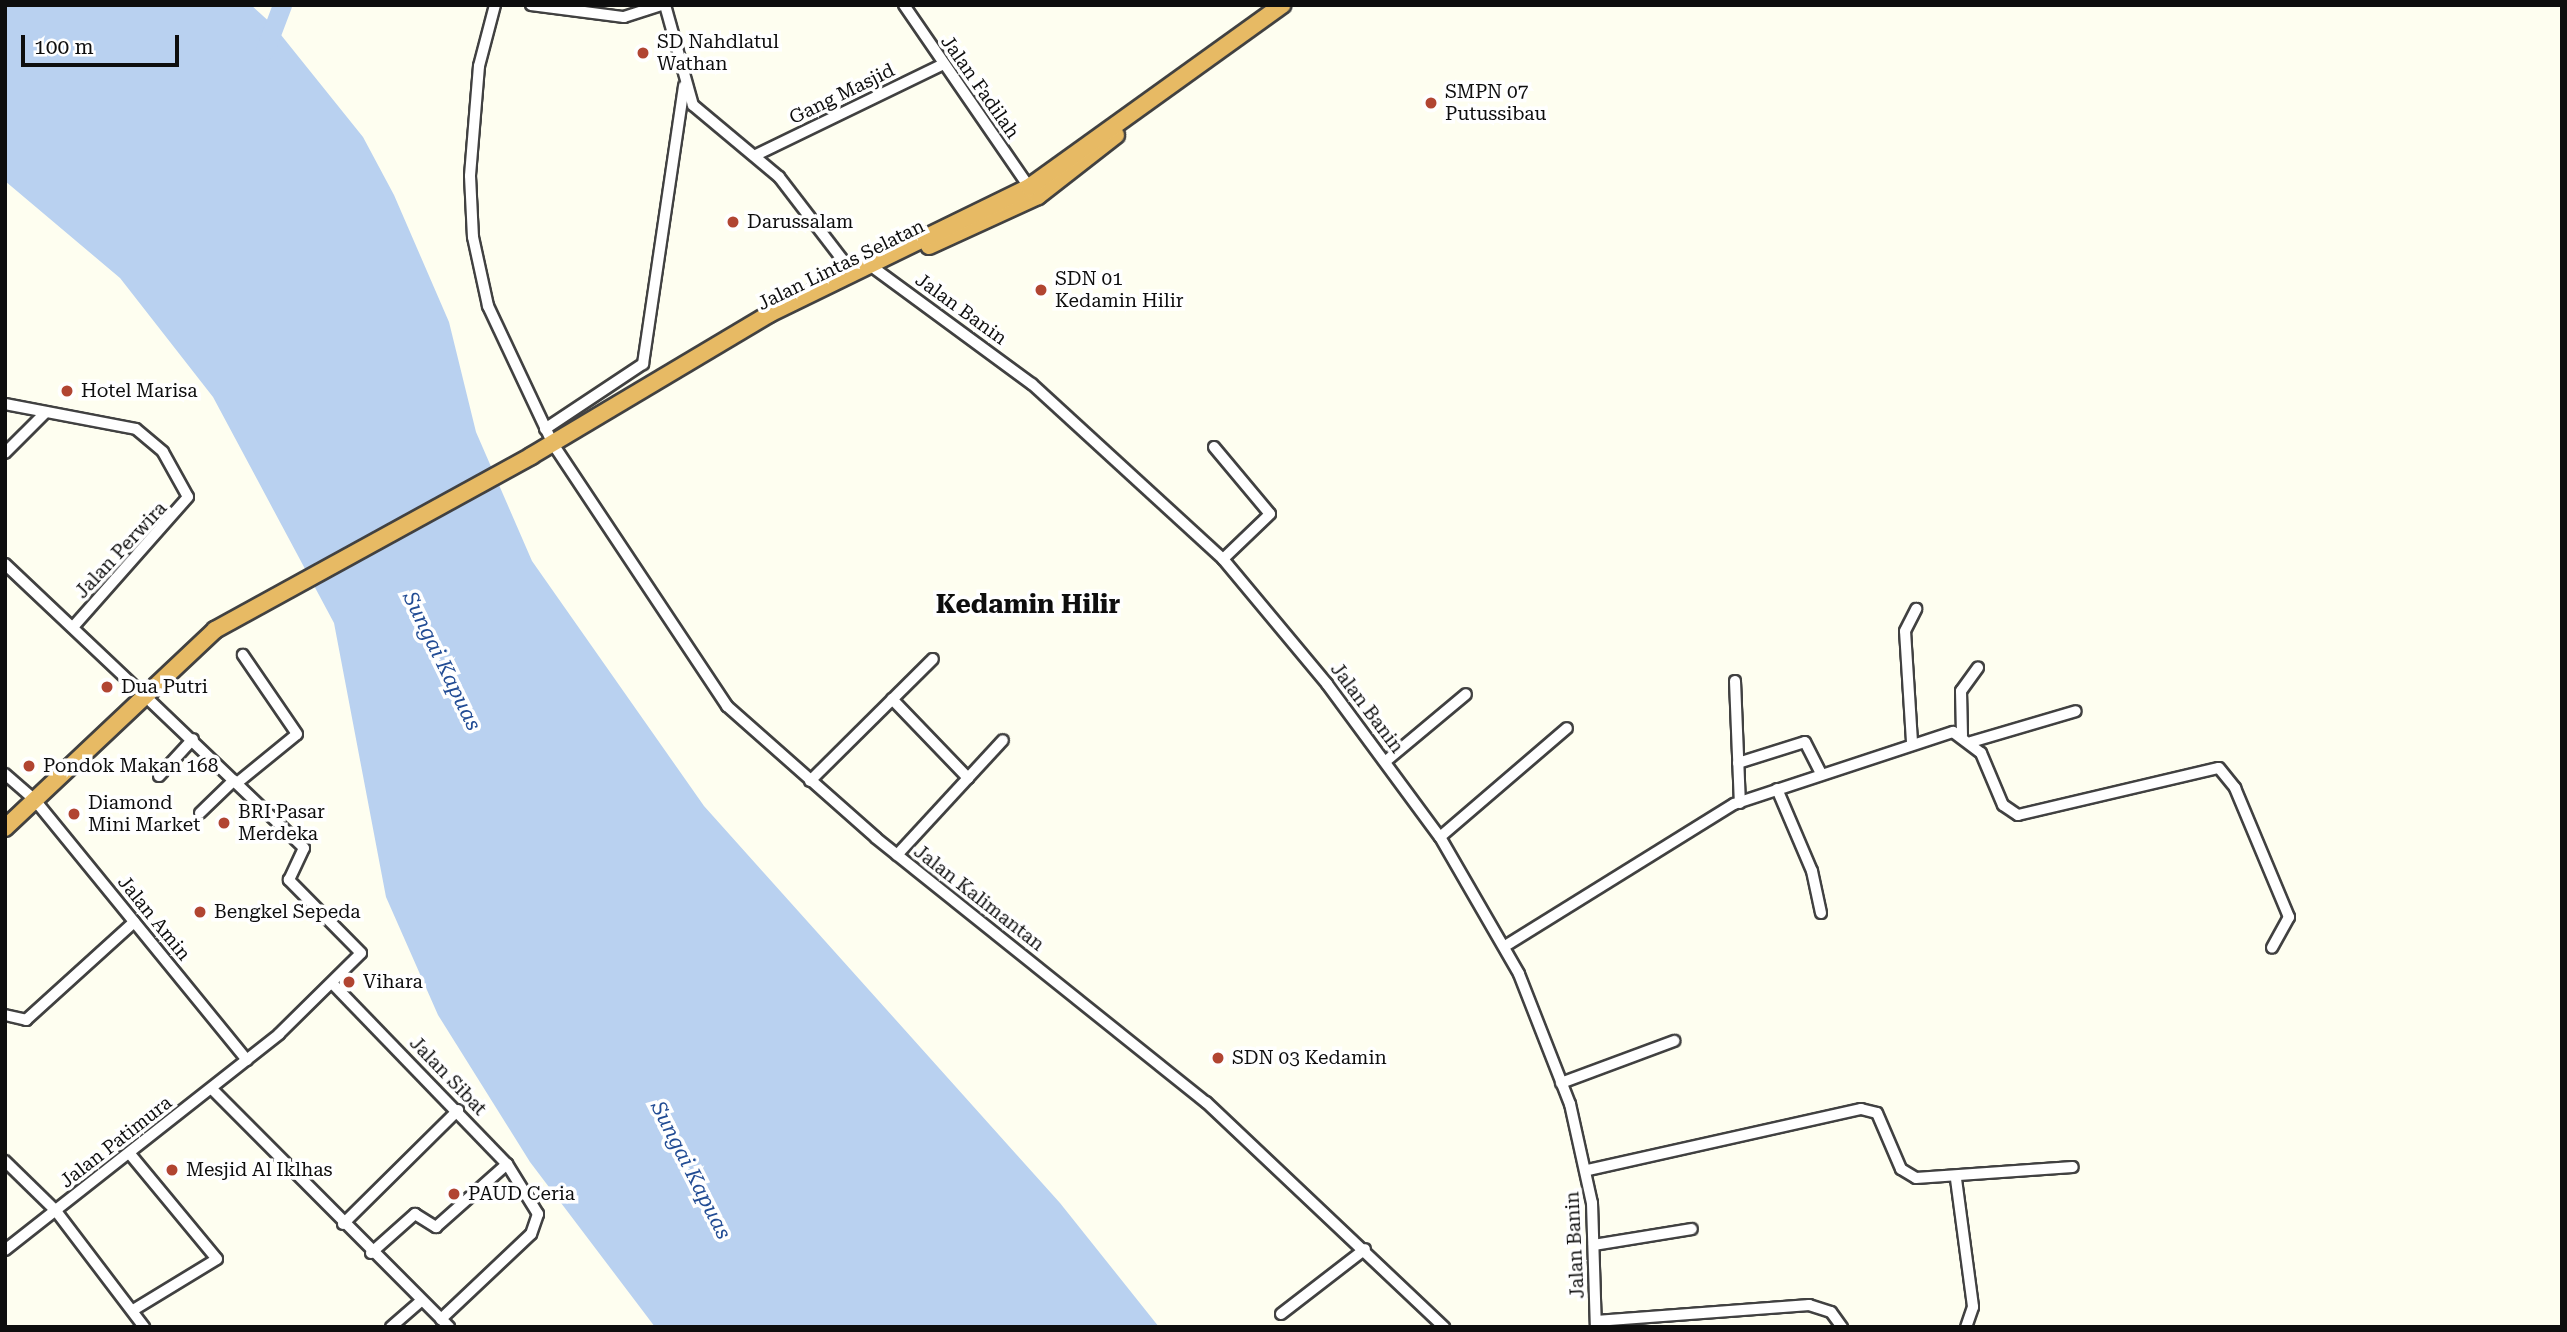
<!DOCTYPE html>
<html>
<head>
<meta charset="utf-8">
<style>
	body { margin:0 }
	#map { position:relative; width:2567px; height:1332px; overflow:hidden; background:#fefef0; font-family:"Roboto Serif",serif }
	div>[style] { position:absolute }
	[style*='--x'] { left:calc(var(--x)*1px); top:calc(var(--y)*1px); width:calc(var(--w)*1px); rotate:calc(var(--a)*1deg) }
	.water>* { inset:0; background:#b9d1f0 }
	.river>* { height:19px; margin:-9.5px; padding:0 9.5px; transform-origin:9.5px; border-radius:9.5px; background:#b9d1f0 }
	.roads { filter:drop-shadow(2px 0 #414141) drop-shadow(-2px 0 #414141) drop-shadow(0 2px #414141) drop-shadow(0 -2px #414141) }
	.minor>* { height:10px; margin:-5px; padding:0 5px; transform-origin:5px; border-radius:5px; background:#fff }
	.highway>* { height:16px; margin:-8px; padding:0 8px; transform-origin:8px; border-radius:8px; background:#e7ba64 }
	.dots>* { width:19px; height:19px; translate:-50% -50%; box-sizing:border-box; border:4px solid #fff; border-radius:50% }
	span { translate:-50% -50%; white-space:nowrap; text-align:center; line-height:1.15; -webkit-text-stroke:7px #fff; paint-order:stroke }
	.poi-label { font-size:19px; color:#0e0e0e }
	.left { translate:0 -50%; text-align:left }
	.street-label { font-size:19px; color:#0e0e0e }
	.water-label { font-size:21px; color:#224c94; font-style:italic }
	.district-label { font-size:26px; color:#0e0e0e; font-weight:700 }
	.frame { position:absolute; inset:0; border:7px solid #0e0e0e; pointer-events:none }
	.scale { position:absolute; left:21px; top:35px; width:158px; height:32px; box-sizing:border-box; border:4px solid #0e0e0e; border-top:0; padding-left:9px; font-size:21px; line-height:24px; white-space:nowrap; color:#0e0e0e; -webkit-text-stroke:5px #fff; paint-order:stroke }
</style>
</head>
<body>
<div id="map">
	<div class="water">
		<div style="clip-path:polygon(5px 5px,251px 5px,273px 25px,363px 137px,394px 195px,449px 322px,476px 432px,532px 561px,704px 806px,1060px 1203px,1159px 1327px,655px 1327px,530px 1162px,438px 1015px,386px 897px,334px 623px,213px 397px,120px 278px,5px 181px)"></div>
	</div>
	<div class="river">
		<div style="--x:265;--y:50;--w:48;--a:-69.3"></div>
	</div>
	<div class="roads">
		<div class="minor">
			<div style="--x:495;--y:5;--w:63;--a:104.7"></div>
			<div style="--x:479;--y:66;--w:110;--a:94.7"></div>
			<div style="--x:470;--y:176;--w:61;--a:87.2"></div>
			<div style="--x:473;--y:237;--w:71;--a:77.7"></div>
			<div style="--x:488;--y:306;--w:153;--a:64.8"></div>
			<div style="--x:553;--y:444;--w:315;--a:56.4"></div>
			<div style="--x:727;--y:706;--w:199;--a:41.5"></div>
			<div style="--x:876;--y:838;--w:423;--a:38.7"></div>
			<div style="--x:1206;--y:1102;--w:328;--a:43.4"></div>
			<div style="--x:531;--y:5;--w:94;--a:7.4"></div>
			<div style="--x:624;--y:17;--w:40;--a:-18"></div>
			<div style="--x:665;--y:5;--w:104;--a:74.4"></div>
			<div style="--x:693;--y:105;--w:112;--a:39.9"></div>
			<div style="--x:779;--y:177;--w:118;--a:52.5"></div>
			<div style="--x:904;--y:5;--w:221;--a:55.5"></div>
			<div style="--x:756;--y:155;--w:208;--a:-25.9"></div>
			<div style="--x:867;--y:263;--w:205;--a:36.3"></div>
			<div style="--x:1032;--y:384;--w:259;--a:42.5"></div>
			<div style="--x:1223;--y:559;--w:163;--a:50.2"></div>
			<div style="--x:1327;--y:684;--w:190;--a:53.6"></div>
			<div style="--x:1440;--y:837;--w:158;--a:60"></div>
			<div style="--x:1519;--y:974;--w:140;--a:68.6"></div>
			<div style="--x:1570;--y:1104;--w:101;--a:77.5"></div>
			<div style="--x:1592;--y:1203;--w:124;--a:88.2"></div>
			<div style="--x:5;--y:404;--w:133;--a:10.8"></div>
			<div style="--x:136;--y:429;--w:35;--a:40"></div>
			<div style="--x:163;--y:452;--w:51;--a:60.9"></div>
			<div style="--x:188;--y:497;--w:174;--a:131.5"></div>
			<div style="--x:545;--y:429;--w:118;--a:-33.6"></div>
			<div style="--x:643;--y:364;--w:281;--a:-81.6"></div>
			<div style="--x:1214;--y:447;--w:87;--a:50.1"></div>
			<div style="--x:1270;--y:514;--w:65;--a:136.2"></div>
			<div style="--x:5;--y:453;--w:58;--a:-45"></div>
			<div style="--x:5;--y:564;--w:180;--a:43.4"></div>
			<div style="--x:1735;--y:681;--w:122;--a:87.7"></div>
			<div style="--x:892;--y:699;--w:110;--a:46.1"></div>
			<div style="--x:1962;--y:735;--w:44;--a:-91.3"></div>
			<div style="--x:1961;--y:691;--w:29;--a:-54"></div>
			<div style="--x:1912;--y:742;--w:111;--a:-93.6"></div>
			<div style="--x:1905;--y:631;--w:25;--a:-63"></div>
			<div style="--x:1971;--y:742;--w:109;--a:-16.4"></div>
			<div style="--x:1386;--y:761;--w:104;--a:-39.9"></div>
			<div style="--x:1738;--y:763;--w:70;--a:-17.4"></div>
			<div style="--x:1805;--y:742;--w:35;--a:63"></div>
			<div style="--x:5;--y:774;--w:38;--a:41"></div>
			<div style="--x:34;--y:799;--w:337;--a:50.8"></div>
			<div style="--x:159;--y:776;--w:50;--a:-47.4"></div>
			<div style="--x:810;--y:781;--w:173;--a:-44.8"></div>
			<div style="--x:237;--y:783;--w:77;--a:-39.2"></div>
			<div style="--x:297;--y:734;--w:96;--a:-124.4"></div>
			<div style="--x:1777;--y:789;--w:89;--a:66.9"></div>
			<div style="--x:1812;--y:871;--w:43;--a:77.9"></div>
			<div style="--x:200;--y:813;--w:47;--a:-44.1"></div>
			<div style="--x:1440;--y:837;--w:167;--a:-40.6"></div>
			<div style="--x:897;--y:855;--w:156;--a:-47.3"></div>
			<div style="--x:1505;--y:946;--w:269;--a:-31.8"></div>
			<div style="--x:1734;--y:804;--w:231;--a:-18.2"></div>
			<div style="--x:1953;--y:732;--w:35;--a:37"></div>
			<div style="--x:1981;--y:753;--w:56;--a:67.1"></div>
			<div style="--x:2003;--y:805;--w:18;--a:34"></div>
			<div style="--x:2018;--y:815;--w:206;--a:-13.2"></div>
			<div style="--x:2219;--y:768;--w:26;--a:51"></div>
			<div style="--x:2235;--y:788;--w:140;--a:67.3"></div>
			<div style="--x:2289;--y:917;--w:35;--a:119"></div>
			<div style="--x:334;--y:985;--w:249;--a:46"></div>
			<div style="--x:507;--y:1164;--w:59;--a:58.2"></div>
			<div style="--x:538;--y:1214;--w:21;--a:109"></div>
			<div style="--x:531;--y:1234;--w:124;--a:136.6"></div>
			<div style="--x:5;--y:1015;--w:22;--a:13"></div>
			<div style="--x:26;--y:1020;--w:146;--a:-42.2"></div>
			<div style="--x:1561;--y:1083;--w:121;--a:-20.4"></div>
			<div style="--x:212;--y:1089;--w:336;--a:45.1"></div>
			<div style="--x:130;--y:1154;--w:136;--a:50.4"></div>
			<div style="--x:217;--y:1259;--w:98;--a:148.7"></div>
			<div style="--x:5;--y:1161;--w:71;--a:44.4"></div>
			<div style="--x:56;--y:1211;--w:146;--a:52.8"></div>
			<div style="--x:1588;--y:1170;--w:280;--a:-12.6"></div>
			<div style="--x:1861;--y:1109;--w:16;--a:14"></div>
			<div style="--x:1877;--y:1113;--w:61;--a:66.8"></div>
			<div style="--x:1901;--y:1169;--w:17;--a:31"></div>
			<div style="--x:1916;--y:1178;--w:157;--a:-4"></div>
			<div style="--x:1956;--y:1179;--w:129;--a:82.4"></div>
			<div style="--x:1973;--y:1307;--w:21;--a:109"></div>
			<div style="--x:343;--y:1224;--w:162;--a:-44.7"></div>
			<div style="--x:1594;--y:1245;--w:99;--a:-9.3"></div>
			<div style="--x:5;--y:1250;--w:349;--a:-38.2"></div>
			<div style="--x:279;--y:1034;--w:115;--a:-44.6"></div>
			<div style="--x:361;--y:953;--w:103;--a:-134.6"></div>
			<div style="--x:289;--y:880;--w:35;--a:-65"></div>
			<div style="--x:304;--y:848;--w:211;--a:-136.3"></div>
			<div style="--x:371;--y:1253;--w:59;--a:-41.6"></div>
			<div style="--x:415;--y:1214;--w:25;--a:32"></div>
			<div style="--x:436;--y:1227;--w:95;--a:-41.6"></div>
			<div style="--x:1281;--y:1314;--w:106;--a:-37.7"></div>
			<div style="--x:1596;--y:1321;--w:214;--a:-4.3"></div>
			<div style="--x:1809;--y:1305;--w:23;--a:18"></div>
			<div style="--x:1831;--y:1312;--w:19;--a:54"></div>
			<div style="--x:391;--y:1327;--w:40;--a:-41"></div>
		</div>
		<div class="highway">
			<div style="--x:929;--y:246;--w:120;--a:-24.6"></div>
			<div style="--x:1038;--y:196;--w:99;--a:-38"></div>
			<div style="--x:5;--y:828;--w:289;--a:-43.3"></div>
			<div style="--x:215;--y:630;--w:361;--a:-28.8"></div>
			<div style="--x:531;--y:456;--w:277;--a:-30.8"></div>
			<div style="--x:769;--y:314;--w:289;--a:-26"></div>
			<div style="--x:1029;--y:187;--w:312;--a:-35.7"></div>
		</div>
	</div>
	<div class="dots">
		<div style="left:643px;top:53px;background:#b14532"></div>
		<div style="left:1431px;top:103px;background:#b14532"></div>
		<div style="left:733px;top:222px;background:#b14532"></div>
		<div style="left:1041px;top:290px;background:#b14532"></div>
		<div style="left:67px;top:391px;background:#b14532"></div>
		<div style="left:107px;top:687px;background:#b14532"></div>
		<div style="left:29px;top:766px;background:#b14532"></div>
		<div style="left:74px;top:814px;background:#b14532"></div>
		<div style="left:224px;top:823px;background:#b14532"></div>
		<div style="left:200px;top:912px;background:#b14532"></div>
		<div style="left:349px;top:982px;background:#b14532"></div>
		<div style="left:1218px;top:1058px;background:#b14532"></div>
		<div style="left:172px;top:1170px;background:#b14532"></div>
		<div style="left:454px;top:1194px;background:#b14532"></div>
	</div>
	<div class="poi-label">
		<span class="left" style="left:657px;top:53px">SD Nahdlatul<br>Wathan</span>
		<span class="left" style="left:1445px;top:103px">SMPN 07<br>Putussibau</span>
		<span class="left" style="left:747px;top:222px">Darussalam</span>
		<span class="left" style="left:1055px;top:290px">SDN 01<br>Kedamin Hilir</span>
		<span class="left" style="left:81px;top:391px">Hotel Marisa</span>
		<span class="left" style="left:121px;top:687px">Dua Putri</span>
		<span class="left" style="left:43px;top:766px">Pondok Makan 168</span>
		<span class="left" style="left:88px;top:814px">Diamond<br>Mini Market</span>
		<span class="left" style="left:238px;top:823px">BRI Pasar<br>Merdeka</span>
		<span class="left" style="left:214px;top:912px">Bengkel Sepeda</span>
		<span class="left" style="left:363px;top:982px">Vihara</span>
		<span class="left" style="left:1232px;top:1058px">SDN 03 Kedamin</span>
		<span class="left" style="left:186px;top:1170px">Mesjid Al Iklhas</span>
		<span class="left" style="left:468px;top:1194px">PAUD Ceria</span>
	</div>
	<div class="street-label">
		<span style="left:980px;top:87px;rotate:55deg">Jalan Fadilah</span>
		<span style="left:842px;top:94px;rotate:-26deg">Gang Masjid</span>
		<span style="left:841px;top:265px;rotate:-26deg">Jalan Lintas Selatan</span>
		<span style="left:961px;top:309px;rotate:36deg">Jalan Banin</span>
		<span style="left:121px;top:550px;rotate:-47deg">Jalan Perwira</span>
		<span style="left:1367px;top:708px;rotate:53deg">Jalan Banin</span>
		<span style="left:979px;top:898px;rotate:38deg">Jalan Kalimantan</span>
		<span style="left:154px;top:918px;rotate:51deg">Jalan Amin</span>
		<span style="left:448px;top:1076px;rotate:46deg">Jalan Sibat</span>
		<span style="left:116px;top:1142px;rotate:-38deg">Jalan Patimura</span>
		<span style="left:1575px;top:1245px;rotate:-93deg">Jalan Banin</span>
	</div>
	<div class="water-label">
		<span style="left:442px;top:661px;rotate:64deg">Sungai Kapuas</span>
		<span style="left:691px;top:1170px;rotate:63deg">Sungai Kapuas</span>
	</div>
	<div class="district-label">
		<span style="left:1028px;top:605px">Kedamin Hilir</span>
	</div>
	<div class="frame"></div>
	<div class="scale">100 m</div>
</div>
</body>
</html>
